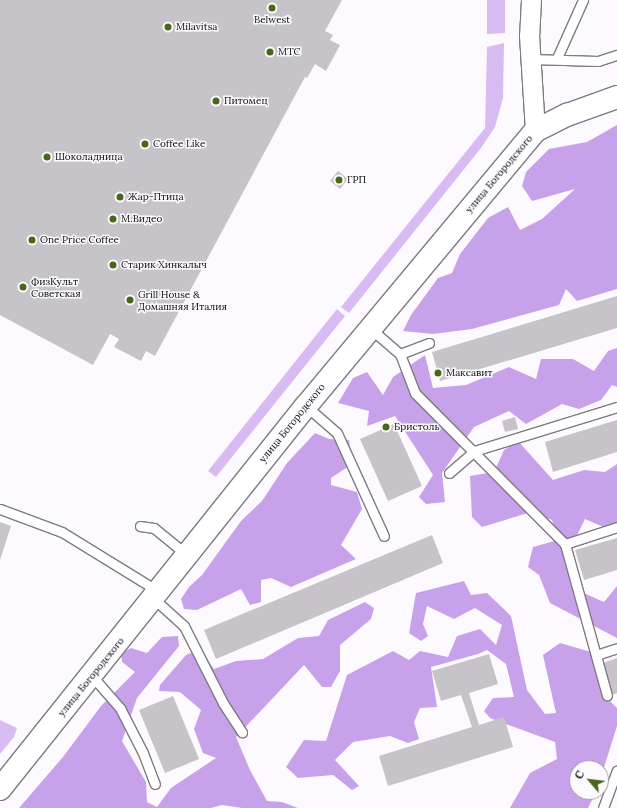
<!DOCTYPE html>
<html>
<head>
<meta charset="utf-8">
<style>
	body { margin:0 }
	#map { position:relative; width:617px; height:808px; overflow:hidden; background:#fcfaff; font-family:Lora,serif }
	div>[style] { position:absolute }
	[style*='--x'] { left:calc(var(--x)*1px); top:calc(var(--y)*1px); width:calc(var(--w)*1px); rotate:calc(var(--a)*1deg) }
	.green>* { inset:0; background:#d9bbf4 }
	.forest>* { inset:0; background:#c8a1eb }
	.building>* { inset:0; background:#c6c3c9 }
	.roads { filter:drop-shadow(1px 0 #7e7b81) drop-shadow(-1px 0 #7e7b81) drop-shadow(0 1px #7e7b81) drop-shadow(0 -1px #7e7b81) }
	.service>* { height:9px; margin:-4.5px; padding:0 4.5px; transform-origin:4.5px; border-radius:4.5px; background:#fff }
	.minor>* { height:19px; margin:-9.5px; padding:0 9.5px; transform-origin:9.5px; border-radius:9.5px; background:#fff }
	.tertiary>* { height:22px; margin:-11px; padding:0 11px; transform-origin:11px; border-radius:11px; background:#fff }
	.dots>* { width:11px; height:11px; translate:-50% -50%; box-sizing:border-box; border:2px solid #fcfaff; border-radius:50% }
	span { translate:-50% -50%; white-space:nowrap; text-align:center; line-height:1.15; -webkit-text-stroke:3px #fcfaff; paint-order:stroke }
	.poi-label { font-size:10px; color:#0c0b0d }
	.left { translate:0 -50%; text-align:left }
	.street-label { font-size:10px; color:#0c0b0d }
	.north { position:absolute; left:569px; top:760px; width:40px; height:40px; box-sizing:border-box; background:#fcfaff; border:1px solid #9c9a9e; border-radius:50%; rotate:298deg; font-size:11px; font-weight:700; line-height:16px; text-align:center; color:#0c0b0d }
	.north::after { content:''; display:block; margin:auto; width:14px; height:18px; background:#496619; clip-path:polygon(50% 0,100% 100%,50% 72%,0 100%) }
</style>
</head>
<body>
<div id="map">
	<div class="green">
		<div style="clip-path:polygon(487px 0,505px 0,505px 33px,487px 34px)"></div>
		<div style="clip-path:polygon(504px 43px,503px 98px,495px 127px,481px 148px,349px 313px,341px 307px,485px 128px,487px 47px)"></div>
		<div style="clip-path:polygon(337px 309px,345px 316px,216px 477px,208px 471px)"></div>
		<div style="clip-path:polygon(0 720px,17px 728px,14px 737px,0 754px)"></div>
	</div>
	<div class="forest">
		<div style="clip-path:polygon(617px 125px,617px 289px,577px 301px,566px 289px,559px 305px,472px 329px,433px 334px,403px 331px,411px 315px,438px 278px,452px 273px,460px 254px,488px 218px,508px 207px,520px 230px,542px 219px,575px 189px,532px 201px,522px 186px,526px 172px,549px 149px,587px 142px)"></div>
		<div style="clip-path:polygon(617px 348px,617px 387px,612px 385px,601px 400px,579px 409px,562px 404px,526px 424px,509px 411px,474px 427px,442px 473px,445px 502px,426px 504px,419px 497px,433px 475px,395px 416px,367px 426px,369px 411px,338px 403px,353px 378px,367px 372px,383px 395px,393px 377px,425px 355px,433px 388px,466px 385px,509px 367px,536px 379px,541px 359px,573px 359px,594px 371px,608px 351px)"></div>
		<div style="clip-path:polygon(315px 433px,329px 439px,349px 440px,352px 464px,331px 478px,331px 485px,357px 492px,362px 509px,341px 545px,356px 559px,291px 587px,271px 578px,261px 580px,261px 602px,250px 605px,241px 589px,197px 610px,184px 609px,181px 599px,189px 587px,202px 575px,241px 521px,262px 501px,287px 463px)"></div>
		<div style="clip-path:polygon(518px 441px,553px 480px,584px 470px,605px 472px,617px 464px,617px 522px,608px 529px,585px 519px,570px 550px,579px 591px,604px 602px,617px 586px,617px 638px,550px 603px,539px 575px,528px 567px,533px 547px,558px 540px,552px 520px,531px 512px,482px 527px,472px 517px,470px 476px,494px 472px,504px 450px)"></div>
		<div style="clip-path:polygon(464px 581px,471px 595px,487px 593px,511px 616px,527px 690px,545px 714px,556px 713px,543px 655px,560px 643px,591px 652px,603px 694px,617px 708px,617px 726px,601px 777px,601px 768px,577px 768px,577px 792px,596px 792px,588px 808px,510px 808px,530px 773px,557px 759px,555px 742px,490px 718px,484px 711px,493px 698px,514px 697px,506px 664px,487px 650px,478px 654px,431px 667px,437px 707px,420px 708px,414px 722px,419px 739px,408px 743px,390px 736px,353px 742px,335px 760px,359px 786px,352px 790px,333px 775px,298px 778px,286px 767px,304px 740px,326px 741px,347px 675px,393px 651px,409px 660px,420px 651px,448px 657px,457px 636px,480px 629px,496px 645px,502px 625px,475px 608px,454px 619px,427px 606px,423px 624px,428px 636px,421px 641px,409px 633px,416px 593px)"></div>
		<div style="clip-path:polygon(365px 602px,374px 608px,371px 619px,340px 645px,340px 671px,331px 687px,322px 687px,304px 665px,236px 737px,250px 770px,267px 801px,282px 802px,298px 808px,242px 808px,222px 805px,211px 808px,19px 808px,63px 757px,101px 706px,135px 672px,122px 662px,121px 653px,131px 648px,147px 653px,162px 637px,178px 636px,179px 646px,137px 698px,122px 741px,146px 782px,147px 802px,157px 807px,171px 788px,216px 758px,203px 753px,194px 729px,201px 710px,180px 692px,159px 691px,160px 685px,186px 655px,200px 649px,214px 669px,236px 661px,263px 659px,298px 638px,319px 636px,328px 620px)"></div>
	</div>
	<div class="building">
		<div style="clip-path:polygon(0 0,342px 0,325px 31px,333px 35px,330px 40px,340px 45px,326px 71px,315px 64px,307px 78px,305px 77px,155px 356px,146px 351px,141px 361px,114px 347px,119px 339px,110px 334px,93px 365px,0 315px)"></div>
		<div style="clip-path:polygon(338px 171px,348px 179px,340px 189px,330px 181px)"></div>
		<div style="clip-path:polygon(617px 296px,617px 328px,440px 381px,432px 352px)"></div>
		<div style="clip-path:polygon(515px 417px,518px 429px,505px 432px,502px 421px)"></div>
		<div style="clip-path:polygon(617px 420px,617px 452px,553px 472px,545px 442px)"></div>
		<div style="clip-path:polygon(394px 424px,422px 486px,388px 501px,360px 439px)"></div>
		<div style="clip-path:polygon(0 522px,11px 526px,0 560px)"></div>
		<div style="clip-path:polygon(432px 535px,443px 563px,216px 659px,204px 630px)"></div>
		<div style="clip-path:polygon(617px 538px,617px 570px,584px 580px,575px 550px)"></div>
		<div style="clip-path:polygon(489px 654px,498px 684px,469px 693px,479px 725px,504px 717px,513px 747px,388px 786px,379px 756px,472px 727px,461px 695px,441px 701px,432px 671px)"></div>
		<div style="clip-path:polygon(617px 658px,617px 693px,612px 695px,603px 663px)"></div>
		<div style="clip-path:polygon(173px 696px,199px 759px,165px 773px,139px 710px)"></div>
	</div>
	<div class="roads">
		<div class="service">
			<div style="--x:557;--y:58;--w:64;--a:-65.9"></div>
			<div style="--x:530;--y:59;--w:68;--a:1.7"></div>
			<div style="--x:598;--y:61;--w:20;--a:-18"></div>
			<div style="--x:371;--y:329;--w:38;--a:41"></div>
			<div style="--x:400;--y:354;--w:42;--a:69"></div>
			<div style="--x:415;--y:393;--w:213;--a:45.2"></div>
			<div style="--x:565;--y:544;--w:157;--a:74.5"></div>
			<div style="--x:400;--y:354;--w:31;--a:-21"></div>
			<div style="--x:306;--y:406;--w:41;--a:41.1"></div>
			<div style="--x:337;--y:433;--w:113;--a:65.5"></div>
			<div style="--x:449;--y:473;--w:33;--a:-41"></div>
			<div style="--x:474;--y:451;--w:150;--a:-17.1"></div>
			<div style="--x:0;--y:509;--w:66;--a:20.4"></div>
			<div style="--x:62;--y:532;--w:113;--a:31.6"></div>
			<div style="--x:140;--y:526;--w:14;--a:8"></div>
			<div style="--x:154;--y:528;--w:43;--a:39.3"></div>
			<div style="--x:565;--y:544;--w:55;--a:-18.1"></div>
			<div style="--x:153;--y:598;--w:42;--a:42.1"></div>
			<div style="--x:184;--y:626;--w:86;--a:63.1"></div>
			<div style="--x:223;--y:703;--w:35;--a:57"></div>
			<div style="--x:596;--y:655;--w:22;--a:-18"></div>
			<div style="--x:92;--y:676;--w:43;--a:48.8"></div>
			<div style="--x:120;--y:708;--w:51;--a:62.9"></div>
			<div style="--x:143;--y:753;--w:33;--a:69"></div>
			<div style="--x:603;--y:808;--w:40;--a:-69.8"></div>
		</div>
		<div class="minor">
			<div style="--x:531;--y:0;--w:35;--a:93"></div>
			<div style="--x:529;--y:35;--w:96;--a:86.4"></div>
		</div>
		<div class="tertiary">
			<div style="--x:0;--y:789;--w:490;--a:-51.4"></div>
			<div style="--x:306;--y:406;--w:358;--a:-50.2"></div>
			<div style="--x:535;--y:131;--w:36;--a:-27"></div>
			<div style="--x:567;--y:115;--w:53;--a:-19.8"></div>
		</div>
	</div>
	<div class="dots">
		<div style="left:272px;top:8px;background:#496619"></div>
		<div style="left:168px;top:27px;background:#496619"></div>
		<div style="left:270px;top:52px;background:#496619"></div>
		<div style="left:216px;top:101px;background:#496619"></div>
		<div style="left:145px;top:144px;background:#496619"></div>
		<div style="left:47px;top:157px;background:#496619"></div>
		<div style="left:339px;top:180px;background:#496619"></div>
		<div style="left:120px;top:197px;background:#496619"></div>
		<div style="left:113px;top:219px;background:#496619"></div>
		<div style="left:32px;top:240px;background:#496619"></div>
		<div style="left:113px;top:265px;background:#496619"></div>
		<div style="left:23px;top:287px;background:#496619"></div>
		<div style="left:130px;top:300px;background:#496619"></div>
		<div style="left:438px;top:373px;background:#496619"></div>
		<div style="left:386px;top:427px;background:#496619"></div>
	</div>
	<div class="poi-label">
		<span style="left:272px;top:20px">Belwest</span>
		<span class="left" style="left:176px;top:27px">Milavitsa</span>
		<span class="left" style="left:278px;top:52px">МТС</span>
		<span class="left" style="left:224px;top:101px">Питомец</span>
		<span class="left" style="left:153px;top:144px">Coffee Like</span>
		<span class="left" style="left:55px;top:157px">Шоколадница</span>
		<span class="left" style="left:347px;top:180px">ГРП</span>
		<span class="left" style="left:128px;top:197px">Жар-Птица</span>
		<span class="left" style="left:121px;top:219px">М.Видео</span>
		<span class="left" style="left:40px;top:240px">One Price Coffee</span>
		<span class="left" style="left:121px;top:265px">Старик Хинкалыч</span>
		<span class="left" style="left:31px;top:287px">ФизКульт<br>Советская</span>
		<span class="left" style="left:138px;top:300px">Grill House &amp;<br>Домашняя Италия</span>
		<span class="left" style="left:446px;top:373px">Максавит</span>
		<span class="left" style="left:394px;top:427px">Бристоль</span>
	</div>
	<div class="street-label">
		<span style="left:499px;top:174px;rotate:-50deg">улица Богородского</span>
		<span style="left:292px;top:423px;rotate:-51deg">улица Богородского</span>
		<span style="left:91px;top:677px;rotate:-51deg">улица Богородского</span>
	</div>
	<div class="north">С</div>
</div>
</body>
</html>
